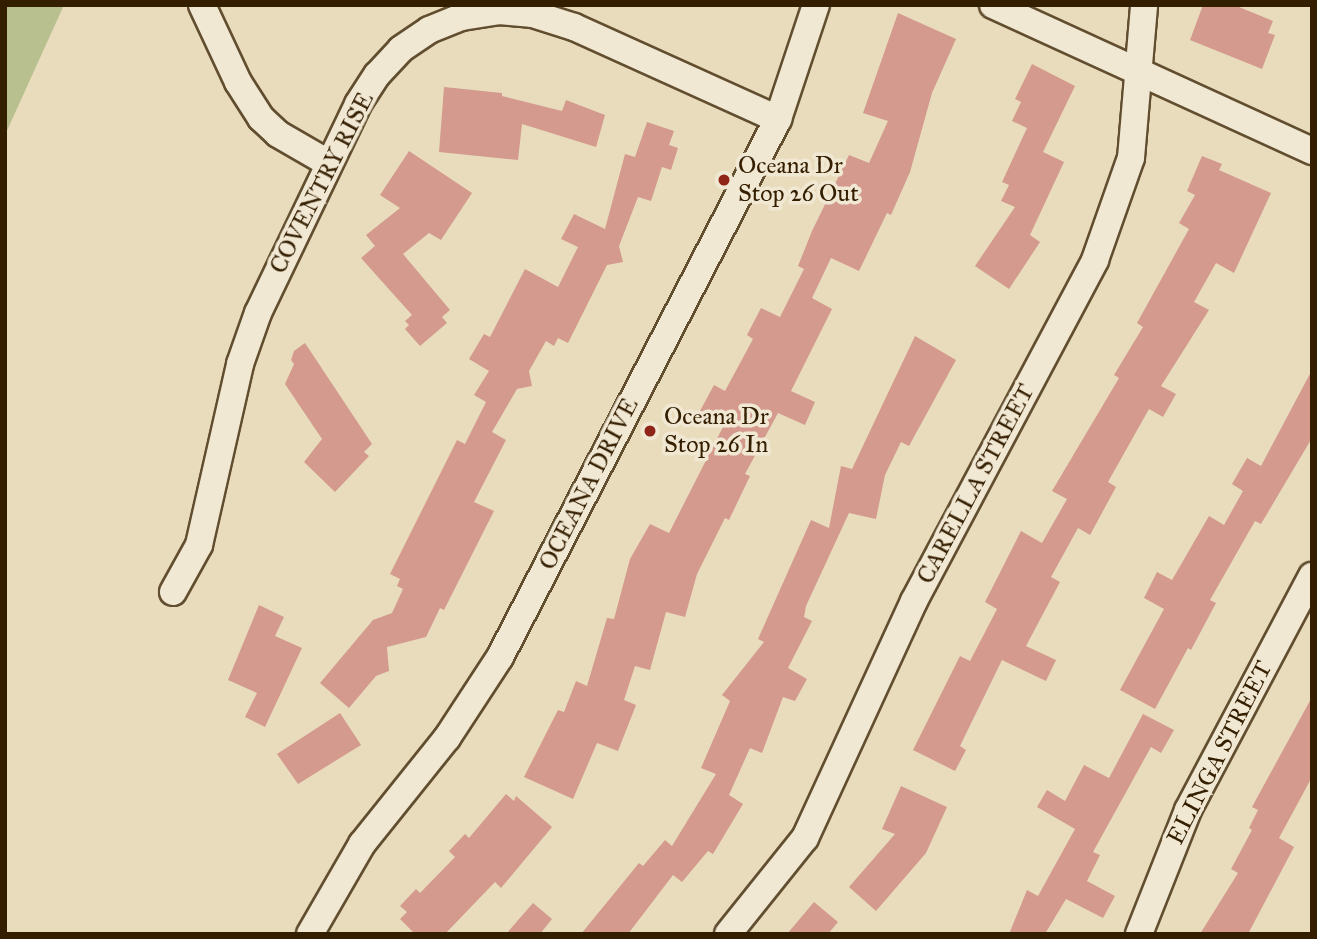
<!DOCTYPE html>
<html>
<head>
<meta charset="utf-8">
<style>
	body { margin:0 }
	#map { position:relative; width:1317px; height:939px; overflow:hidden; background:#e9dcbd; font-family:"IM FELL Great Primer",serif }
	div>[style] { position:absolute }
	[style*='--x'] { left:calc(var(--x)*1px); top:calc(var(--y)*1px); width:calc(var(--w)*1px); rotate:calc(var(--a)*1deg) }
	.green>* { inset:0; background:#b8c08f }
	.building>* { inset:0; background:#d39a8d }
	.roads { filter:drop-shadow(2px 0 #614e2f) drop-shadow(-2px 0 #614e2f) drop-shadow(0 2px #614e2f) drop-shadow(0 -2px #614e2f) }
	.minor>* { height:26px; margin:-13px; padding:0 13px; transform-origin:13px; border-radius:13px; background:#f1e8d4 }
	.dots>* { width:19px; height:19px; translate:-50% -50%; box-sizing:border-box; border:4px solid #f1e8d4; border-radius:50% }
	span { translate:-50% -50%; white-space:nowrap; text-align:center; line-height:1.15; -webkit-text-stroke:7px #f1e8d4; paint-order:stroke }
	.poi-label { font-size:24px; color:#341e00 }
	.left { translate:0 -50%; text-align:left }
	.street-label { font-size:24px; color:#341e00 }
	.frame { position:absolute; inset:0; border:7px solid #341e00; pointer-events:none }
</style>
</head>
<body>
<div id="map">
	<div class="green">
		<div style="clip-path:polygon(5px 5px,64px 5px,5px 135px)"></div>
	</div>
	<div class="building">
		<div style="clip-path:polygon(1203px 5px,1234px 5px,1273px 21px,1268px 33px,1275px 35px,1262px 69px,1190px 40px)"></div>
		<div style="clip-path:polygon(898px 13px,956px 39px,932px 93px,910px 172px,891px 215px,887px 213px,859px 271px,831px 258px,812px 298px,832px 309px,791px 391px,815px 402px,805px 425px,778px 413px,745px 474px,750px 476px,729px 520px,725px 518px,697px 574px,685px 617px,666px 612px,650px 670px,635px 666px,624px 700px,636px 705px,618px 751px,597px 743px,573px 799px,524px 777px,558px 710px,564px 712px,576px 681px,587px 686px,607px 618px,614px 619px,630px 559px,650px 524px,669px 533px,724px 425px,700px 411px,714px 385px,725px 391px,753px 339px,747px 335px,761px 308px,780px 317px,804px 269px,798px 266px,812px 231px,849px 155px,869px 163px,888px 121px,863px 113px)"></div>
		<div style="clip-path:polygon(1032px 64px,1075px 86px,1043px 152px,1064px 162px,1030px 235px,1040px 242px,1009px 289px,975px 266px,1015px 207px,1001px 201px,1009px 185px,1002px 182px,1027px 128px,1012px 121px,1021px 102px,1015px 99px)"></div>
		<div style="clip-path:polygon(444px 87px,502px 93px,502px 96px,562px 111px,566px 100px,605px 115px,596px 147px,522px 124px,518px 160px,439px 152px)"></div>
		<div style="clip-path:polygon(647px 122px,674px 131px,669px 145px,678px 148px,671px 170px,662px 167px,651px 201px,638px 197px,619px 246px,623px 262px,607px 265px,568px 343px,558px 338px,554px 346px,546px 341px,529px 371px,532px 386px,517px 389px,492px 432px,506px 440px,474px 502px,494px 511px,444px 610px,440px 608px,426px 637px,387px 647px,389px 671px,376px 676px,349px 708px,320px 683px,373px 620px,392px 613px,403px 589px,397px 586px,400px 579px,390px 574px,457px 440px,465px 444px,486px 402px,474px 395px,489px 371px,469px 359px,484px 334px,490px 337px,525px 269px,558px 287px,578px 247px,561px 239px,574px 214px,605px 229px,625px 154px,635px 157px)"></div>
		<div style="clip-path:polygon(409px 151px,472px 193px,441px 240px,429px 233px,403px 254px,450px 310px,442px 317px,447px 323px,420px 346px,405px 329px,409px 325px,405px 321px,412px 315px,361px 258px,375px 246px,366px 235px,400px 208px,380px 195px)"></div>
		<div style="clip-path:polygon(1202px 156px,1222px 164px,1219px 170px,1271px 193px,1234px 273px,1216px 263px,1194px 302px,1209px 310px,1161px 386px,1176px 394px,1163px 417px,1149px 409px,1108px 482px,1116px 487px,1090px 535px,1078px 528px,1051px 577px,1060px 582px,1026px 646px,1056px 660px,1046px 681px,1002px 660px,960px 746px,966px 750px,955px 771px,913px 750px,960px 656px,970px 661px,997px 609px,985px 602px,1021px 531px,1042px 543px,1067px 499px,1052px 491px,1119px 378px,1114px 375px,1143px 327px,1137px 323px,1189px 229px,1179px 223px,1195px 195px,1187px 191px)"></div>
		<div style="clip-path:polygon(915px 336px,956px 360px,909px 446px,901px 442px,885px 475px,876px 519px,849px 513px,806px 606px,804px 617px,812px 621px,788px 668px,807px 679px,795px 701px,783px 697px,762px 753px,750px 748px,729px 795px,743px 804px,713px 854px,708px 851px,682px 882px,673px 875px,628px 934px,581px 934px,639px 863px,643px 866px,665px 840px,672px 846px,716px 774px,701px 768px,730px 701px,722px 695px,764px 642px,758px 639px,811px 520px,829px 528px,841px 466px,852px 469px)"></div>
		<div style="clip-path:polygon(305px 343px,372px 444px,364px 452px,369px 456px,335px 492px,304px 462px,322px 439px,285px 384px,294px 364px,291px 360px,294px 351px)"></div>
		<div style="clip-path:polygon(1312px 370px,1312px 438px,1261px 524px,1255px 521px,1210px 600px,1216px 603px,1191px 650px,1188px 648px,1155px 709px,1120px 690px,1164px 609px,1144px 598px,1157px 572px,1172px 580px,1209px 516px,1224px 525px,1243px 491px,1232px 484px,1247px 458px,1261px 466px)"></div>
		<div style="clip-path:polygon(259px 605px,284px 617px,275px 636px,302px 648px,265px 727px,245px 717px,257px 693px,228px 680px)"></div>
		<div style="clip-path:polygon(1312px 697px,1312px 777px,1279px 838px,1294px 847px,1248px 934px,1200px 934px,1238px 873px,1231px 869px,1252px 830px,1249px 828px,1258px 810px,1252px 807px)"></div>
		<div style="clip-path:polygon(340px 713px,361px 745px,298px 784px,277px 754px)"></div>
		<div style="clip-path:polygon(1143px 714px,1174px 730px,1161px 753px,1151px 747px,1093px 852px,1100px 855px,1087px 881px,1115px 896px,1103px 918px,1066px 899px,1045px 934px,1009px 934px,1027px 890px,1038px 896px,1075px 829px,1037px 807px,1047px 790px,1065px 801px,1084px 765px,1109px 778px)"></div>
		<div style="clip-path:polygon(901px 786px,947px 807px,926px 853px,876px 911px,849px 887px,895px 834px,882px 829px)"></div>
		<div style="clip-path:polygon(506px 794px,514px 801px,516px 796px,552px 827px,501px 888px,495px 882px,445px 934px,415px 934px,400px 919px,407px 912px,400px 906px,416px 889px,420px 893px,455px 857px,449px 851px,465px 834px,469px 838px)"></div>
		<div style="clip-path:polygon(814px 902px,838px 922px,828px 934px,787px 934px)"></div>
		<div style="clip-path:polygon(533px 903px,552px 919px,540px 934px,506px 934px)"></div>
	</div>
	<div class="roads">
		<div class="minor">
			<div style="--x:202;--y:5;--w:85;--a:64.9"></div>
			<div style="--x:238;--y:82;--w:43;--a:57.4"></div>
			<div style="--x:261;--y:118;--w:23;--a:43"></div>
			<div style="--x:278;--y:134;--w:58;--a:30.1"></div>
			<div style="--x:993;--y:5;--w:351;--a:24.6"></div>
			<div style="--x:173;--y:592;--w:54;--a:-61"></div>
			<div style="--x:199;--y:545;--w:186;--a:-77.2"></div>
			<div style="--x:240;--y:364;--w:54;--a:-70.6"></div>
			<div style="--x:258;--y:313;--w:232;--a:-64.4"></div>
			<div style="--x:358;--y:104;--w:35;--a:-57"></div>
			<div style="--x:377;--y:75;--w:35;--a:-47"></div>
			<div style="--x:401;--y:49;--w:34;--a:-34"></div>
			<div style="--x:429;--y:30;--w:35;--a:-22"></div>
			<div style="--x:462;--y:17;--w:37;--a:-9"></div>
			<div style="--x:499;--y:11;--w:34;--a:5"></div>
			<div style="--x:533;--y:14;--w:43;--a:17.6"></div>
			<div style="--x:574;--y:27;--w:224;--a:24.3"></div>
			<div style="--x:310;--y:934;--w:104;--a:-60"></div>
			<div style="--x:362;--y:844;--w:136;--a:-51.3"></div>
			<div style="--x:447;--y:738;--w:97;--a:-56.8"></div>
			<div style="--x:500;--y:657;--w:606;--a:-62.67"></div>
			<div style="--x:778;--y:119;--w:120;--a:-71.6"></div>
			<div style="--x:728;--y:934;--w:123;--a:-51.3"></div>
			<div style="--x:805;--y:838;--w:261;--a:-65.3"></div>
			<div style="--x:914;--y:601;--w:386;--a:-62"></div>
			<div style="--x:1095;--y:260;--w:108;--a:-70.6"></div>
			<div style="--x:1131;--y:158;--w:154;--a:-85.1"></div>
			<div style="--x:1139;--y:934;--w:133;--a:-68.4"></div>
			<div style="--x:1188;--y:810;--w:265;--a:-62.1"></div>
		</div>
	</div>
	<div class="dots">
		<div style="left:724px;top:180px;background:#8f2418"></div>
		<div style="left:650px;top:431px;background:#8f2418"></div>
	</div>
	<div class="poi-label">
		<span class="left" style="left:738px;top:180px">Oceana Dr<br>Stop 26 Out</span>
		<span class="left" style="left:664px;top:431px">Oceana Dr<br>Stop 26 In</span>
	</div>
	<div class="street-label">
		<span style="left:322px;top:183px;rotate:-63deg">COVENTRY RISE</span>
		<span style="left:589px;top:484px;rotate:-63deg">OCEANA DRIVE</span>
		<span style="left:976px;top:484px;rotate:-62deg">CARELLA STREET</span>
		<span style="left:1220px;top:753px;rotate:-63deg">ELINGA STREET</span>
	</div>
	<div class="frame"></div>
</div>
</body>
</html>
